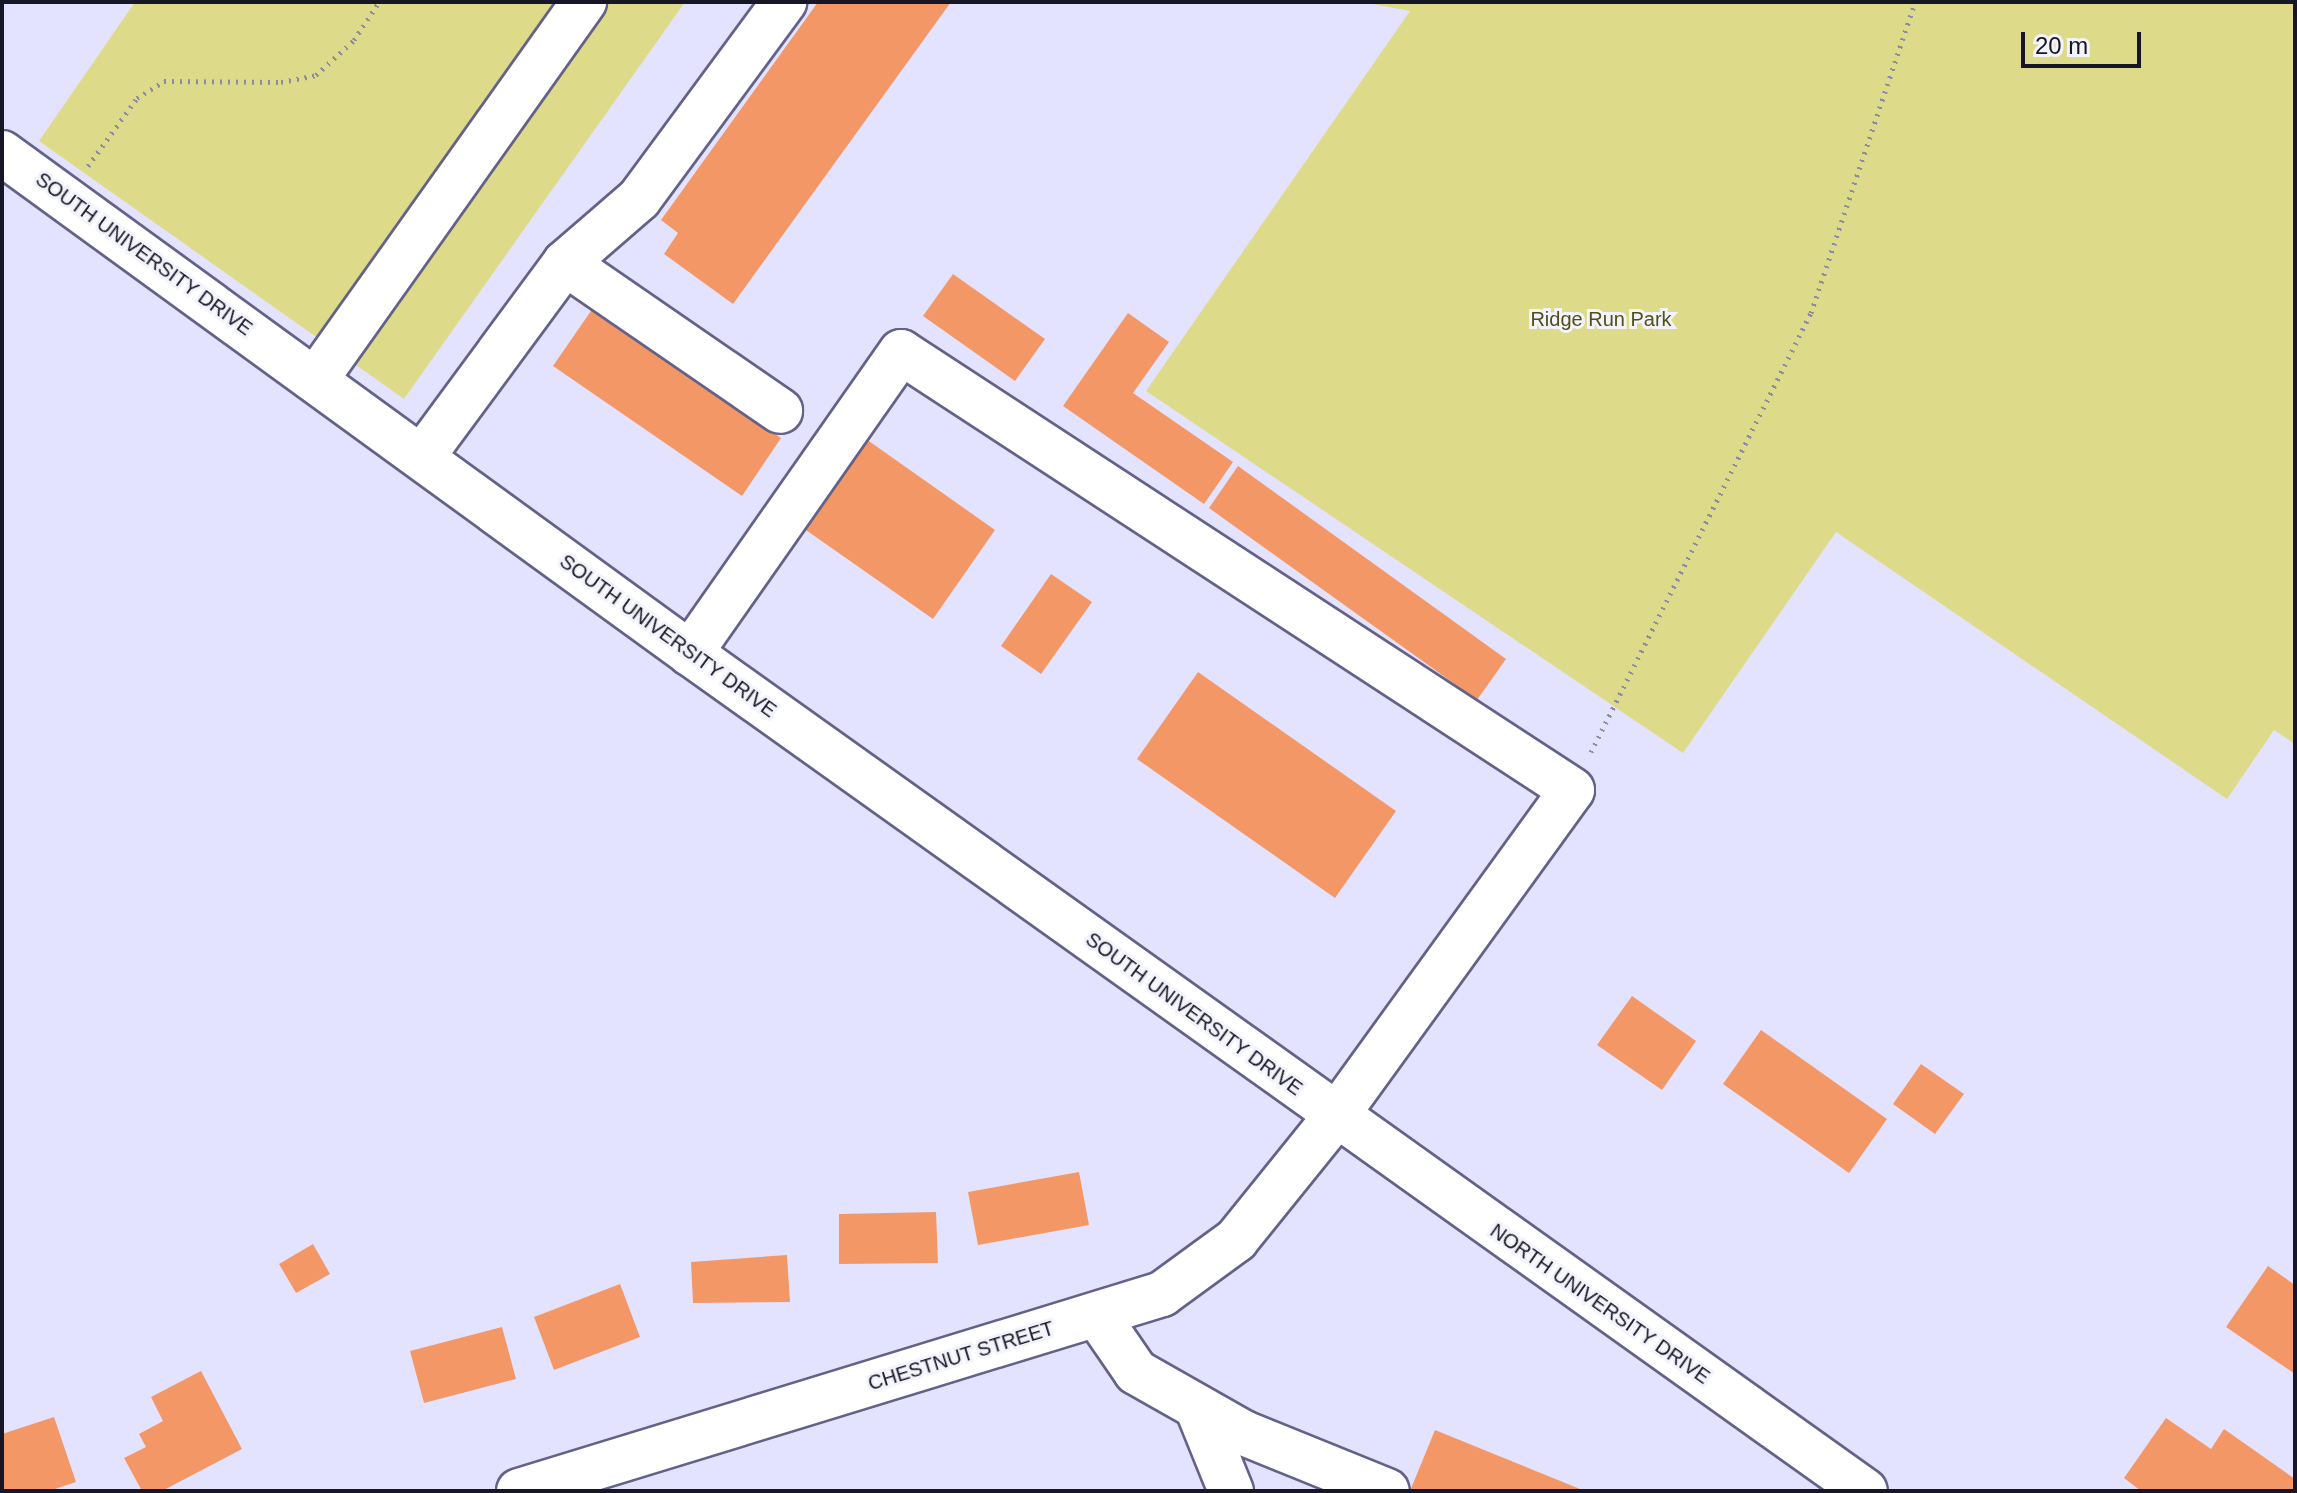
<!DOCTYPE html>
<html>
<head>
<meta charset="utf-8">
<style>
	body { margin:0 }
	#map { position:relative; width:2297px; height:1493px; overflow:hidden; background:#e4e3ff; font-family:Helvetica,sans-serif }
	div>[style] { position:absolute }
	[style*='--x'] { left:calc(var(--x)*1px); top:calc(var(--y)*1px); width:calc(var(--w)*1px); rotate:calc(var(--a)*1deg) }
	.green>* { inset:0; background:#dddb89 }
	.building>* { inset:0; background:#f49767 }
	.path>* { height:5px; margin-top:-2.5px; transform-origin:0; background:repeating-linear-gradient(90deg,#8c8ba2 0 2px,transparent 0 8px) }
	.roads { filter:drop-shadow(2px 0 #646289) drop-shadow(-2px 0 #646289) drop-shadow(0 2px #646289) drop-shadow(0 -2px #646289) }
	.minor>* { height:44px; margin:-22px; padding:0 22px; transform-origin:22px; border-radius:22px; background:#fff }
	span { translate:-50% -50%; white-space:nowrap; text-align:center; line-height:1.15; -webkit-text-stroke:6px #f3f3fc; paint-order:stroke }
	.street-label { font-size:20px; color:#171626 }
	.park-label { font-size:20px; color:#514f16 }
	.frame { position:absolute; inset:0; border:4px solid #171626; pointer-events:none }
	.scale { position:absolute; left:2021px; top:32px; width:120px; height:36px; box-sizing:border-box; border:4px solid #171626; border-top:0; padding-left:10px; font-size:24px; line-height:28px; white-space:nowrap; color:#171626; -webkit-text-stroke:6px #f3f3fc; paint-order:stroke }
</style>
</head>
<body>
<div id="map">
	<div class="green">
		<div style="clip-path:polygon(135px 2px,685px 2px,404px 399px,39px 141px)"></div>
		<div style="clip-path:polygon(1362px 2px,2295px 2px,2295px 744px,2274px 730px,2227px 799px,1836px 532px,1683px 753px,1146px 391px,1410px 11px)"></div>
	</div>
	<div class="building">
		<div style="clip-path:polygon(818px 2px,951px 2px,733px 304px,664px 254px,678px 233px,661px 220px)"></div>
		<div style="clip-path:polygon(953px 274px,1045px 339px,1015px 381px,923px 316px)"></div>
		<div style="clip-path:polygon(593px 308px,781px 438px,742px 496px,553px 366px)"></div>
		<div style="clip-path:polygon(1128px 313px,1169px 342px,1133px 393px,1233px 462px,1204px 504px,1063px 406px)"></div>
		<div style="clip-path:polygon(866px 439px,995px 530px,933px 619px,803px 528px)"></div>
		<div style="clip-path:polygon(1238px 466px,1506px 659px,1477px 700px,1209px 508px)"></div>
		<div style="clip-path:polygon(1051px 574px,1092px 602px,1041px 674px,1001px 646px)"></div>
		<div style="clip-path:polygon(1198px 672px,1396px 811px,1335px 898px,1137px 759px)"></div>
		<div style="clip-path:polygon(1632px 996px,1696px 1041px,1662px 1090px,1597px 1045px)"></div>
		<div style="clip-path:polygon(1761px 1030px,1887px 1119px,1849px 1173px,1723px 1084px)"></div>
		<div style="clip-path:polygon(1921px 1064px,1964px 1094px,1935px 1134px,1893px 1104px)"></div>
		<div style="clip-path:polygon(1079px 1172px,1089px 1225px,978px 1245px,968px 1192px)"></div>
		<div style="clip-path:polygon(936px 1212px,938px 1263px,839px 1264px,839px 1214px)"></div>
		<div style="clip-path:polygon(313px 1244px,330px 1274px,296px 1293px,279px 1264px)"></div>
		<div style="clip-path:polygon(787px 1255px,790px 1302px,693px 1303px,691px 1262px)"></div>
		<div style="clip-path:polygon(2268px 1266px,2295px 1285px,2295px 1374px,2226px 1327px)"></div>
		<div style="clip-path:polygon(620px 1284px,640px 1337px,554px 1370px,534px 1317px)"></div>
		<div style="clip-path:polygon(502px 1327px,516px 1379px,424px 1403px,410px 1351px)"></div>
		<div style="clip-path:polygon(201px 1371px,242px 1449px,162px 1491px,142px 1491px,124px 1458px,146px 1447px,139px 1434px,163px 1421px,151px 1397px)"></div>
		<div style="clip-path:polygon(54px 1417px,76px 1482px,49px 1491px,2px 1491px,2px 1434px)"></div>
		<div style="clip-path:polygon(2166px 1418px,2211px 1449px,2224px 1429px,2295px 1479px,2295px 1491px,2141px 1491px,2124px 1478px)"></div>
		<div style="clip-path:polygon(1435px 1430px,1585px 1491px,1410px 1491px)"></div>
	</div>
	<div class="path">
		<div style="--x:88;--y:166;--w:84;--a:-54.2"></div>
		<div style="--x:137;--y:98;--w:32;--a:-32"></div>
		<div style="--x:164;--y:81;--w:117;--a:0.5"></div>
		<div style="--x:281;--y:82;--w:36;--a:-11"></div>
		<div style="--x:316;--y:75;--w:52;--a:-42.6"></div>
		<div style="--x:354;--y:40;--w:45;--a:-56.7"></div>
		<div style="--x:1591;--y:752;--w:491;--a:-63.4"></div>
		<div style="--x:1811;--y:313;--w:328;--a:-71.5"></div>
	</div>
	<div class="roads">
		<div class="minor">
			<div style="--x:2;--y:153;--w:850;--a:36.01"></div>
			<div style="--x:690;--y:653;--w:1443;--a:35.5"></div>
			<div style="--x:565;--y:263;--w:261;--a:34.5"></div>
			<div style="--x:316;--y:379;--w:463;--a:-54.6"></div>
			<div style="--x:422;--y:457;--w:241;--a:-53.6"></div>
			<div style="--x:565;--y:263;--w:98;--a:-40.9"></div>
			<div style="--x:639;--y:199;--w:245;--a:-53.6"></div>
			<div style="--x:1097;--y:1315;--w:69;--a:55.6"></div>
			<div style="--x:1136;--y:1372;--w:124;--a:29.5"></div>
			<div style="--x:1244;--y:1433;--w:154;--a:22.1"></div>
			<div style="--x:1197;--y:1407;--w:91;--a:68"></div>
			<div style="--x:519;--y:1491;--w:673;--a:-17.03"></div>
			<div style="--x:1162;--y:1294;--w:92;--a:-36.1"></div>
			<div style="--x:1236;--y:1240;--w:159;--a:-51.1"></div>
			<div style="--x:1336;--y:1116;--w:402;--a:-54.1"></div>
			<div style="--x:1572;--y:790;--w:801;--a:-146.87"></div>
			<div style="--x:901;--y:352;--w:368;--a:125"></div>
		</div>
	</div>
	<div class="street-label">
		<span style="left:144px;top:254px;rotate:36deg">SOUTH UNIVERSITY DRIVE</span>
		<span style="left:668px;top:636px;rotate:36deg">SOUTH UNIVERSITY DRIVE</span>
		<span style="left:1194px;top:1014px;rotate:36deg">SOUTH UNIVERSITY DRIVE</span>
		<span style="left:1600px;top:1304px;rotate:35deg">NORTH UNIVERSITY DRIVE</span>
		<span style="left:961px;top:1356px;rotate:-17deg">CHESTNUT STREET</span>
	</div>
	<div class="park-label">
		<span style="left:1601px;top:319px">Ridge Run Park</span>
	</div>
	<div class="frame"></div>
	<div class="scale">20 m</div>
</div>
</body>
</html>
